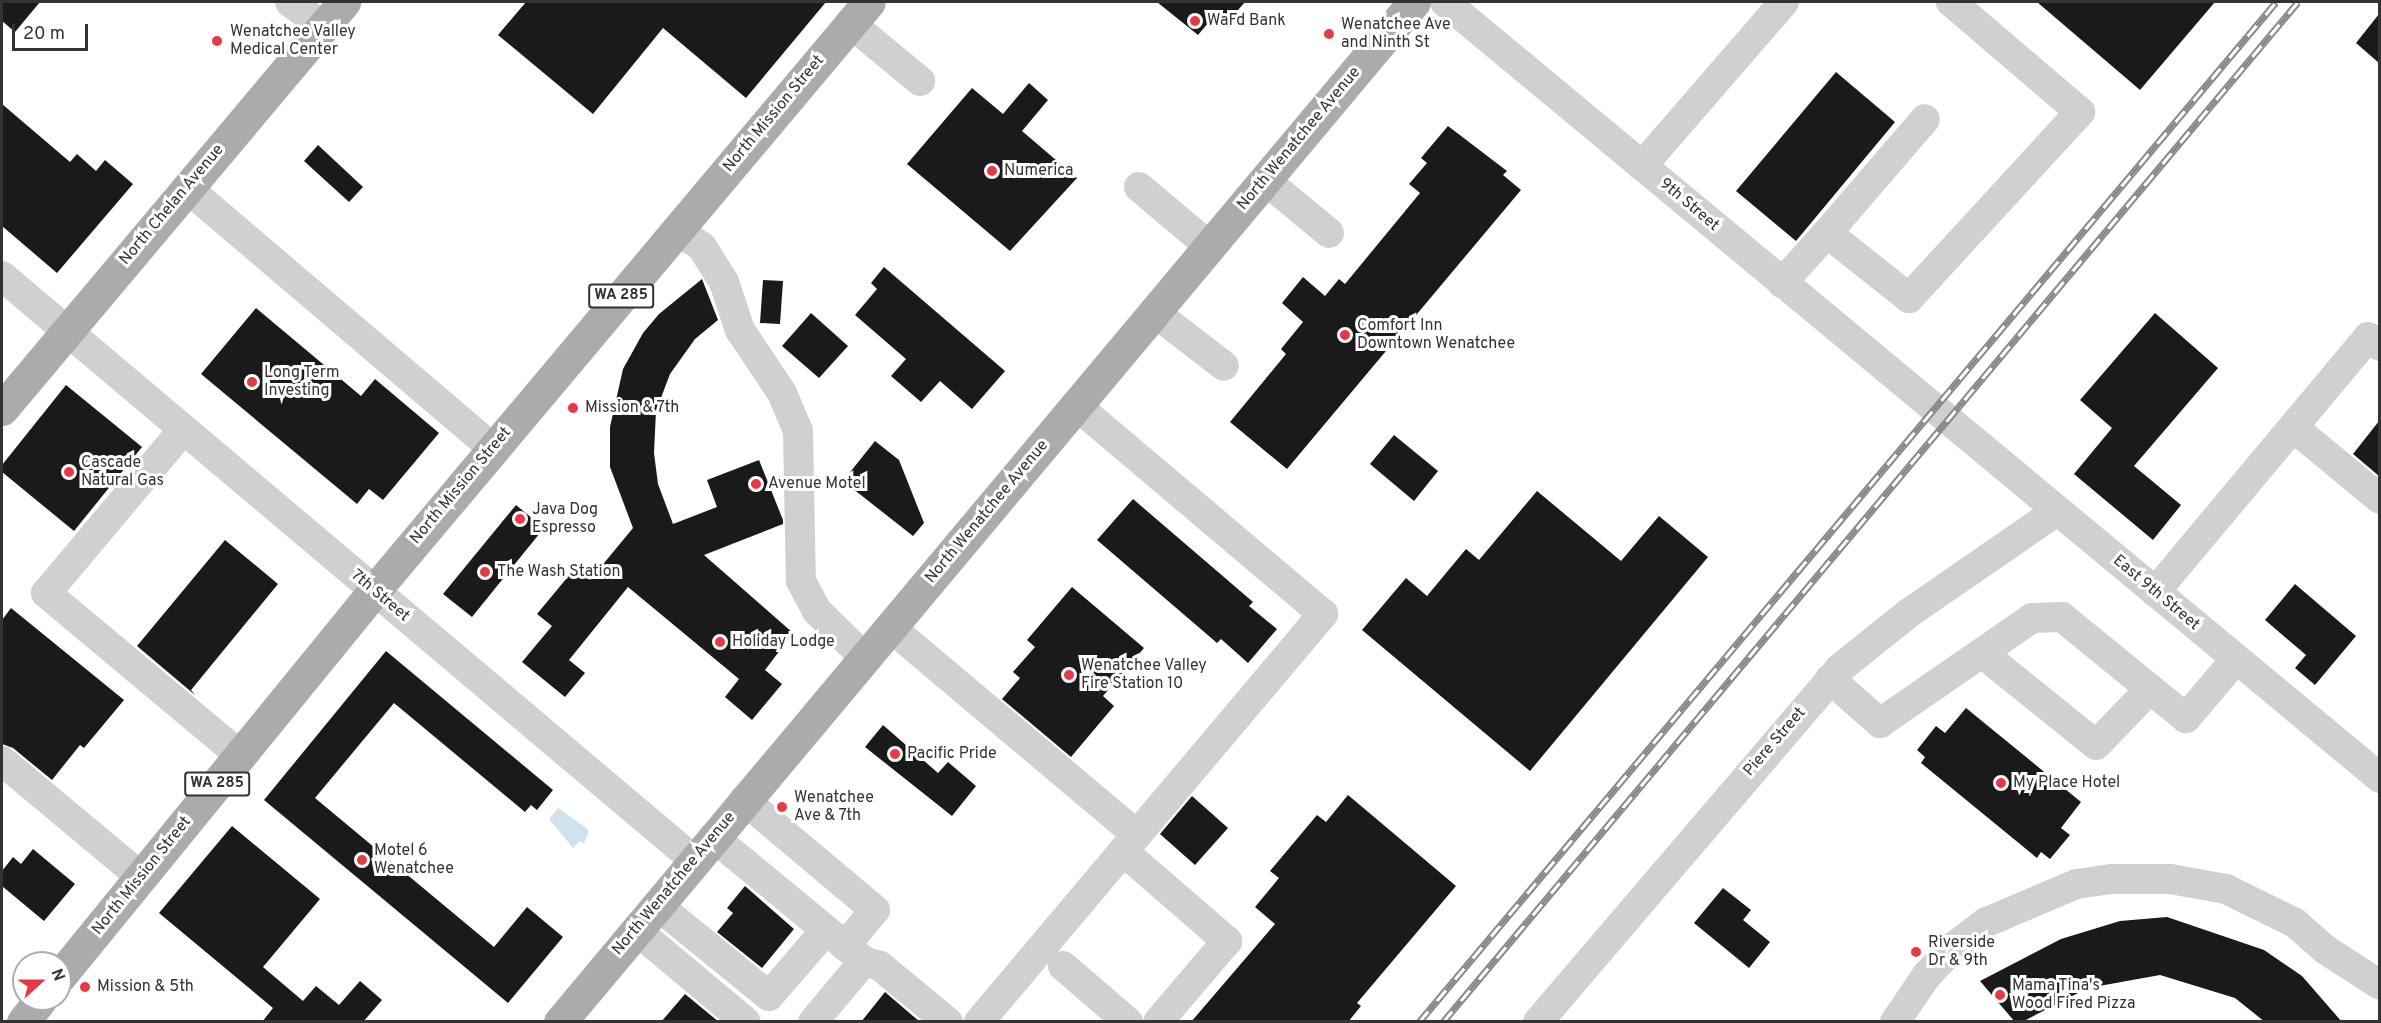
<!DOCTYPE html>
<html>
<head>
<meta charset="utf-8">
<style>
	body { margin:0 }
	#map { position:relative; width:2381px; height:1023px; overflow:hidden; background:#fff; font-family:Overpass,sans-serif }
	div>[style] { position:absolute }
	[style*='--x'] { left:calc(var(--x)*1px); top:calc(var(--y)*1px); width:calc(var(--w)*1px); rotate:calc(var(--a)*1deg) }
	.water>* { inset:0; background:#cfe2ee }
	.building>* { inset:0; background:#1a1a1a }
	.minor>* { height:30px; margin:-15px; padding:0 15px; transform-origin:15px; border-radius:15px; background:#d0d0d0 }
	.major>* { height:33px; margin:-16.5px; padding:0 16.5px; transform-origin:16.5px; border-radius:16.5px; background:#ababab }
	.rail>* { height:7px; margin-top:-3.5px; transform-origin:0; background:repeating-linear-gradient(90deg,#fff 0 14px,#888 0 28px); box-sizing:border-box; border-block:2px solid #888 }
	.dots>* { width:16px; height:16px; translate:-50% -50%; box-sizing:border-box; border:3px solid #fff; border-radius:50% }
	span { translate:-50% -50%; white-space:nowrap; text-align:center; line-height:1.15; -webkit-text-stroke:6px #fff; paint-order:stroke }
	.shield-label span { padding:2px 4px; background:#fff; border:2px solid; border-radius:4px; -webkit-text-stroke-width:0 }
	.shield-label { font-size:15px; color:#333; font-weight:700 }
	.poi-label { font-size:16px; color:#333 }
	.left { translate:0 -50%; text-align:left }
	.street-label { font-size:16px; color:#333 }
	.frame { position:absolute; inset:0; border:3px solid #333; pointer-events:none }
	.north { position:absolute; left:12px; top:951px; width:60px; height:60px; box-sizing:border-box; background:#fff; border:2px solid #adadad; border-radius:50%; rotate:69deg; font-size:16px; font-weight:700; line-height:24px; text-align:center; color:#333 }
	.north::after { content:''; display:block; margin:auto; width:21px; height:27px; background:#e63946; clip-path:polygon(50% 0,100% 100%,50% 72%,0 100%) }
	.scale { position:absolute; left:12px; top:24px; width:76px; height:27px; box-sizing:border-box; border:3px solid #333; border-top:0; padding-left:8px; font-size:18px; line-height:21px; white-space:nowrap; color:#333; -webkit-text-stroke:4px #fff; paint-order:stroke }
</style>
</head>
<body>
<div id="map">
	<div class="water">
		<div style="clip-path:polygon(558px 808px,589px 830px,584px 844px,580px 841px,573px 848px,549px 819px)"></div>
	</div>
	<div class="building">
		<div style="clip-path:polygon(2px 2px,40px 2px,15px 32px,2px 21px)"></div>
		<div style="clip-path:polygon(526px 2px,826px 2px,746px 98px,663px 28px,593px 114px,498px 35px)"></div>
		<div style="clip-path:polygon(1157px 2px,1245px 2px,1225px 25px,1214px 16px,1198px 35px)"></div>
		<div style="clip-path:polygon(2037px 2px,2215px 2px,2140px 90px)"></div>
		<div style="clip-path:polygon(2379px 14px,2379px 63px,2356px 43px)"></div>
		<div style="clip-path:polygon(1836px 72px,1895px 122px,1796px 241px,1736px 191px)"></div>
		<div style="clip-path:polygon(1029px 83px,1048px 100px,1022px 131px,1077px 178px,1010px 251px,907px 164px,972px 88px,1003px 114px)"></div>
		<div style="clip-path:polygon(2px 104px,70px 162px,77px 154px,96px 171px,105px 160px,133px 184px,57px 273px,2px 226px)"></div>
		<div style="clip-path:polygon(1448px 126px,1507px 171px,1503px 175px,1521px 190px,1287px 469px,1230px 422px,1286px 354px,1281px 349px,1303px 322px,1282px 303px,1303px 277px,1325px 296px,1339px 279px,1345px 284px,1420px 193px,1409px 184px,1427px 163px,1421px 158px)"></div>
		<div style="clip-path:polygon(318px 145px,363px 187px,349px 202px,304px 161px)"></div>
		<div style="clip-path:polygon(884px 267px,1005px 371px,972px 409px,940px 381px,921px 402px,891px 376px,906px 359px,855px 315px,877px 289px,871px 283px)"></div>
		<div style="clip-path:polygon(702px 279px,718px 320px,695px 339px,670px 374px,656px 411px,654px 453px,658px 484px,673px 524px,717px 507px,707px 480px,759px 460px,783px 520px,783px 524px,704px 555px,793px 633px,765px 670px,782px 684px,752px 720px,725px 697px,739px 679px,628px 587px,569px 660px,585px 673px,565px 697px,522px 662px,552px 626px,537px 614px,576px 567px,590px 580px,633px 528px,610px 467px,610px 427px,623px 369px,643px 333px,659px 314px)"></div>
		<div style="clip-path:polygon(763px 280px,783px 281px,780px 324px,760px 323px)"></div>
		<div style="clip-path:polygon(256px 308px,361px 396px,375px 379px,439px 433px,383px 500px,369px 489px,357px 504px,201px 374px)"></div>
		<div style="clip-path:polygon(811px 313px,848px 346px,819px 378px,782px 346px)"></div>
		<div style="clip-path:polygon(2155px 313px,2218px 368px,2134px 466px,2181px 505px,2153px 540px,2074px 474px,2112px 428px,2080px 400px)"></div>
		<div style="clip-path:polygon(66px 385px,142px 447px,74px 531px,2px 472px,2px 465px)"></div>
		<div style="clip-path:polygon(2379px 421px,2379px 476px,2353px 454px)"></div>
		<div style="clip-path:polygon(1394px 435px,1438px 471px,1414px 501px,1370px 464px)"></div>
		<div style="clip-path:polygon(875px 441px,899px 460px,924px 523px,913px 536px,843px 481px)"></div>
		<div style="clip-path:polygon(1537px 491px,1621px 561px,1659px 516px,1708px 557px,1530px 771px,1362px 630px,1406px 578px,1427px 596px,1466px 549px,1479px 560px)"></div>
		<div style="clip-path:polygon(1133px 499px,1253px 602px,1249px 606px,1277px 629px,1248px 663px,1221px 639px,1217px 643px,1097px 540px)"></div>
		<div style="clip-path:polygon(516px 505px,544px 528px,472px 617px,443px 594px)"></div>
		<div style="clip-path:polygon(225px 540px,278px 584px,191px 690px,195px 695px,137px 646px)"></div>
		<div style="clip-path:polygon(2295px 584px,2356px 636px,2315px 685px,2295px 668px,2306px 655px,2265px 620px)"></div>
		<div style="clip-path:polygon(1072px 587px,1144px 648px,1103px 696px,1114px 706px,1071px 757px,1002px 699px,1020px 678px,1013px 672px,1035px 647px,1027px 640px)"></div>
		<div style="clip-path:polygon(11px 608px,124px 700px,84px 748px,80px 745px,52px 780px,13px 748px,2px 744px,2px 620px)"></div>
		<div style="clip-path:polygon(386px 651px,553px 790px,537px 810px,531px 805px,525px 812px,394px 703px,315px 798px,494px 947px,527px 907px,563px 937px,508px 1003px,264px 800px)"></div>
		<div style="clip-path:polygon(1966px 708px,2081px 802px,2061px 828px,2070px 835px,2050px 859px,2041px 852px,2037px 858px,1921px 763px,1925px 757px,1917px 750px,1936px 726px,1945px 733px)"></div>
		<div style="clip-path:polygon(883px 725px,938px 773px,948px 762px,976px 786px,952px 816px,865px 747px)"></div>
		<div style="clip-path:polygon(1348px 795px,1456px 886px,1357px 1003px,1361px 1006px,1348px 1022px,1191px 1022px,1275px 924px,1255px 907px,1279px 878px,1270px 871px,1317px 815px,1326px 822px)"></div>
		<div style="clip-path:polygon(1192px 796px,1228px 828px,1195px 865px,1160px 834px)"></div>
		<div style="clip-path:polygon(232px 826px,320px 899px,263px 967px,303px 1001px,316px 986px,339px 1005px,360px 981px,382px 1000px,363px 1022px,262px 1022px,273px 1008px,159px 913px)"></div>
		<div style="clip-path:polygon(33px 849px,75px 884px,44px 921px,2px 886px,2px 871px,13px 857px,21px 864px)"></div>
		<div style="clip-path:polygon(745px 886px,794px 929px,762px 968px,717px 932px,733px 913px,727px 908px)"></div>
		<div style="clip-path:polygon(1723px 888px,1751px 910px,1743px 920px,1770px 942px,1749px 968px,1694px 923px)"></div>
		<div style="clip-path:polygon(2167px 917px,2264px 950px,2302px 976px,2342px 1022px,2265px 1022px,2235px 998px,2160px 975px,2088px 988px,2022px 1022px,2015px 1022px,1980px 981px,2061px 939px,2120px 921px)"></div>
		<div style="clip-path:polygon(885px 992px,920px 1022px,861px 1022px)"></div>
		<div style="clip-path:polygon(685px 994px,719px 1022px,661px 1022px)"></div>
	</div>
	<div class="minor">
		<div style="--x:290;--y:2;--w:41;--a:36"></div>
		<div style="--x:1445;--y:2;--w:1215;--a:39.69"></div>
		<div style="--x:850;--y:23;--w:91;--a:39.6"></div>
		<div style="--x:1642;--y:166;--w:217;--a:-49.1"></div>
		<div style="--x:1265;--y:180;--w:83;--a:39.6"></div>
		<div style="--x:1139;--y:187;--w:92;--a:40.1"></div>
		<div style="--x:187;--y:188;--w:402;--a:40.4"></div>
		<div style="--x:677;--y:230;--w:30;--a:34"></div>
		<div style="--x:702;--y:247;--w:41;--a:57.8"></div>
		<div style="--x:724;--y:282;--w:51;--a:71.6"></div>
		<div style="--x:740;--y:330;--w:76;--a:56.3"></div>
		<div style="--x:782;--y:393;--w:41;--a:67.2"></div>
		<div style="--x:798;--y:431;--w:150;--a:88.9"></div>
		<div style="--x:801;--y:581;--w:34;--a:62"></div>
		<div style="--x:817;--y:611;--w:66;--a:44.4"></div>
		<div style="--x:1827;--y:233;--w:150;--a:-49.3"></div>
		<div style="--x:2;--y:276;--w:905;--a:40.16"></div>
		<div style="--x:1782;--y:283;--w:67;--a:-48"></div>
		<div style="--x:1827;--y:233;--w:105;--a:38.4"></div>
		<div style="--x:1909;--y:298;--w:253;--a:-47.4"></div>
		<div style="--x:2080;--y:112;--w:170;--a:-139.5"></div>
		<div style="--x:1154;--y:312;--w:88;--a:37.6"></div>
		<div style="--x:2293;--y:427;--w:113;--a:39.6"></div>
		<div style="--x:183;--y:430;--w:213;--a:130"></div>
		<div style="--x:46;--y:593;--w:253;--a:39.9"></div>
		<div style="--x:2155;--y:592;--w:332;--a:-50.1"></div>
		<div style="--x:2368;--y:337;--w:15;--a:37"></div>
		<div style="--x:890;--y:627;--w:323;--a:40.1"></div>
		<div style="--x:1982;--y:653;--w:146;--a:38.9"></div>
		<div style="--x:2096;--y:745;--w:78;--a:-46"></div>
		<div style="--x:1830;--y:679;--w:67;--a:41.3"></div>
		<div style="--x:1880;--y:723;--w:185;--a:-34.6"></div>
		<div style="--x:2032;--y:618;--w:30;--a:-2"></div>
		<div style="--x:2062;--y:617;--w:160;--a:39.2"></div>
		<div style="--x:2186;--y:718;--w:77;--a:-49.7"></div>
		<div style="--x:2;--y:761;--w:181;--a:39.8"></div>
		<div style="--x:744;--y:800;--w:171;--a:40"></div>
		<div style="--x:875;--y:910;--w:47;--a:129.8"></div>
		<div style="--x:1123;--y:851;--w:138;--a:40.9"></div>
		<div style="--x:1227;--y:941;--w:106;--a:130.4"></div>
		<div style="--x:657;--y:905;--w:144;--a:39.1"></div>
		<div style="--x:769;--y:996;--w:87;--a:-49.2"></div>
		<div style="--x:826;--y:930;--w:146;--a:-140.5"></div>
		<div style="--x:636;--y:930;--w:143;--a:39.9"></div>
		<div style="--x:831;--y:934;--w:43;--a:39.3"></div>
		<div style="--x:864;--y:961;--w:17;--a:17"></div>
		<div style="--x:880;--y:966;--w:88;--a:39.5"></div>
		<div style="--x:1063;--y:966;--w:86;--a:40.7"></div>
		<div style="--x:813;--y:1022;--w:80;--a:-50.1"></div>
		<div style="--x:979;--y:1022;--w:534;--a:-49.86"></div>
		<div style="--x:1323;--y:614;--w:324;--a:-139.8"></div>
		<div style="--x:1538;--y:1022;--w:464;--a:-49.5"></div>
		<div style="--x:1839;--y:669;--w:90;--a:-38.7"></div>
		<div style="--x:1909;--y:613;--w:180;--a:-34.6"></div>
		<div style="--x:1895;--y:1022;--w:57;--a:-55.8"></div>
		<div style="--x:1927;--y:975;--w:42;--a:-46"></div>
		<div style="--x:1956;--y:945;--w:39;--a:-37"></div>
		<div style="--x:1987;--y:922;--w:97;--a:-23.1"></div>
		<div style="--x:2076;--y:884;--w:36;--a:-8"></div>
		<div style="--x:2112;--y:879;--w:58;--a:0"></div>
		<div style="--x:2170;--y:879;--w:57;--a:10.1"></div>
		<div style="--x:2226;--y:889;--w:77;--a:26.2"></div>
		<div style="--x:2295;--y:923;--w:41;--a:41.1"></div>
		<div style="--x:2326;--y:950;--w:64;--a:32.9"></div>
	</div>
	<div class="major">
		<div style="--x:2;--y:409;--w:532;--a:-49.96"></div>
		<div style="--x:60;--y:976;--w:497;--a:-50.8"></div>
		<div style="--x:374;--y:591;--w:769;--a:-49.96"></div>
		<div style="--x:23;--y:1022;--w:29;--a:-52"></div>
		<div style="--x:560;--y:1022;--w:1330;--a:-50.06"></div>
	</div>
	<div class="rail">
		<div style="--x:1419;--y:1022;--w:1332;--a:-49.96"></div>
		<div style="--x:1443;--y:1022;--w:1331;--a:-50.03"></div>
	</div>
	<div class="dots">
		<div style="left:1195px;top:21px;background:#e63946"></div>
		<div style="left:1329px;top:34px;background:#e63946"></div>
		<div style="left:217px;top:41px;background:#e63946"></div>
		<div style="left:992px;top:171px;background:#e63946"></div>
		<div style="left:1345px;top:335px;background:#e63946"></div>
		<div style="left:252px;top:382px;background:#e63946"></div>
		<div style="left:573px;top:408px;background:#e63946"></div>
		<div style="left:69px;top:472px;background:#e63946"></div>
		<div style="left:756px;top:484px;background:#e63946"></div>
		<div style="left:520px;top:519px;background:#e63946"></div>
		<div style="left:485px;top:572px;background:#e63946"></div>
		<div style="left:720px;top:642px;background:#e63946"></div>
		<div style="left:1069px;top:675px;background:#e63946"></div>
		<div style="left:895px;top:754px;background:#e63946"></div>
		<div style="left:2001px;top:783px;background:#e63946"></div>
		<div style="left:782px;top:807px;background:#e63946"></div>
		<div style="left:362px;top:860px;background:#e63946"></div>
		<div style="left:1916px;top:952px;background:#e63946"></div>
		<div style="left:85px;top:987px;background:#e63946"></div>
		<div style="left:2000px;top:995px;background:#e63946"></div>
	</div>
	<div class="shield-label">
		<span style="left:621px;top:296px">WA 285</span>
		<span style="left:217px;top:784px">WA 285</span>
	</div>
	<div class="poi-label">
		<span class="left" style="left:1207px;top:21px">WaFd Bank</span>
		<span class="left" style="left:1341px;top:34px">Wenatchee Ave<br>and Ninth St</span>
		<span class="left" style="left:230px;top:41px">Wenatchee Valley<br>Medical Center</span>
		<span class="left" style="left:1004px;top:171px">Numerica</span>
		<span class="left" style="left:1357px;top:335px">Comfort Inn<br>Downtown Wenatchee</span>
		<span class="left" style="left:264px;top:382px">Long Term<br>Investing</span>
		<span class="left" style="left:585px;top:408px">Mission &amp; 7th</span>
		<span class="left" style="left:81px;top:472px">Cascade<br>Natural Gas</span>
		<span class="left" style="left:768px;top:484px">Avenue Motel</span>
		<span class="left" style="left:532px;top:519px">Java Dog<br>Espresso</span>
		<span class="left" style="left:497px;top:572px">The Wash Station</span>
		<span class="left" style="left:732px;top:642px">Holiday Lodge</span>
		<span class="left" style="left:1081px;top:675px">Wenatchee Valley<br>Fire Station 10</span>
		<span class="left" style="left:907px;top:754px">Pacific Pride</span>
		<span class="left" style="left:2013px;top:783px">My Place Hotel</span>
		<span class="left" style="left:794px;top:807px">Wenatchee<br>Ave &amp; 7th</span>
		<span class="left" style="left:374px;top:860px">Motel 6<br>Wenatchee</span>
		<span class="left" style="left:1928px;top:952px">Riverside<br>Dr &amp; 9th</span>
		<span class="left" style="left:2012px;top:995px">Mama Tina's<br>Wood Fired Pizza</span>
		<span class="left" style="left:97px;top:987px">Mission &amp; 5th</span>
	</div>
	<div class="street-label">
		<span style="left:774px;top:114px;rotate:-50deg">North Mission Street</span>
		<span style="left:1299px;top:139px;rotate:-50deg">North Wenatchee Avenue</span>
		<span style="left:172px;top:205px;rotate:-50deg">North Chelan Avenue</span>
		<span style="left:1689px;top:205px;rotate:40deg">9th Street</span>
		<span style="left:461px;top:486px;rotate:-50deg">North Mission Street</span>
		<span style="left:987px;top:512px;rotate:-50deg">North Wenatchee Avenue</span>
		<span style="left:2156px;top:593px;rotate:40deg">East 9th Street</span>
		<span style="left:380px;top:596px;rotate:40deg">7th Street</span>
		<span style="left:1775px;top:742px;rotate:-49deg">Piere Street</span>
		<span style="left:142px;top:876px;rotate:-51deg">North Mission Street</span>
		<span style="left:674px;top:884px;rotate:-50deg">North Wenatchee Avenue</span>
	</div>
	<div class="frame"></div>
	<div class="north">N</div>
	<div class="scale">20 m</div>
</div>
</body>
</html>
